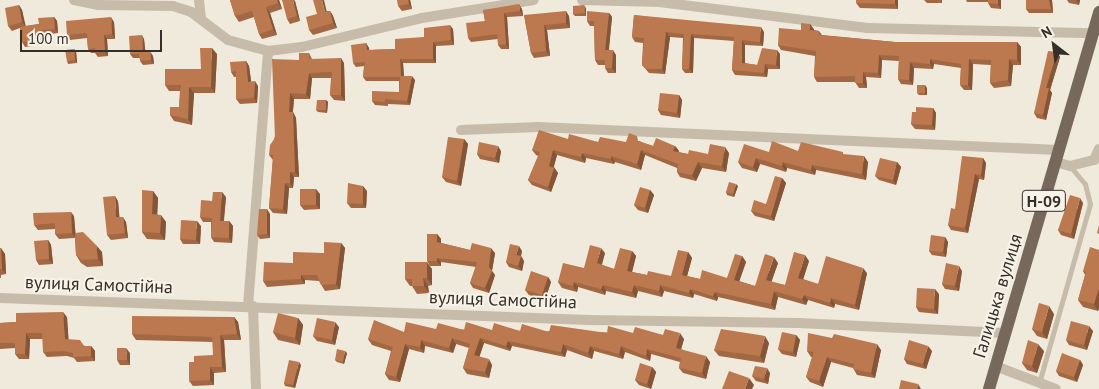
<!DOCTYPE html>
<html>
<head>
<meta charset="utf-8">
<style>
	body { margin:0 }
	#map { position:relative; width:1099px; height:389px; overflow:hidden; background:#f0eadd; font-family:"PT Sans",sans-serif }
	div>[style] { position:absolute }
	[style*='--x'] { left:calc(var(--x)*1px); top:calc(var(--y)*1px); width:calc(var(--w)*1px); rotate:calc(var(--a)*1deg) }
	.service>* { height:5px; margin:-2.5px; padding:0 2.5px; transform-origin:2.5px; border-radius:2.5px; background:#c7bcaa }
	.minor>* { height:10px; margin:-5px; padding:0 5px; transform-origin:5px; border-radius:5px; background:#c7bcaa }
	.primary>* { height:12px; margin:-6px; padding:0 6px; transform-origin:6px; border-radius:6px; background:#76685b }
	.wall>* { inset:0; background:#a26844 }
	.shaded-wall>* { inset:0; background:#845537 }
	.building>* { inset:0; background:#bc794f }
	span { translate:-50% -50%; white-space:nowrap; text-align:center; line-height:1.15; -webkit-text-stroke:4px #f8f3e9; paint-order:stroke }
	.shield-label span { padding:1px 4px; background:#f8f3e9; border:1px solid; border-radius:4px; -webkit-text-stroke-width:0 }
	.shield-label { font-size:16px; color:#352f29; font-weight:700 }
	.street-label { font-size:18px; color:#352f29 }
	.north { position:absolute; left:1029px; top:20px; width:50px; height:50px; -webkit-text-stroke:4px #f8f3e9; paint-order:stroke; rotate:330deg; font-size:14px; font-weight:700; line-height:20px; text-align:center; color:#352f29 }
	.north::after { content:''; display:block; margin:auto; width:18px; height:22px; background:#352f29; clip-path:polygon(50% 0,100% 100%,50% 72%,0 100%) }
	.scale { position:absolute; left:20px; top:30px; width:142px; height:22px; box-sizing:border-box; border:2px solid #352f29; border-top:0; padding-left:6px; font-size:15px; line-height:18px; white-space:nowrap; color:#352f29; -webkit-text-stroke:4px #f8f3e9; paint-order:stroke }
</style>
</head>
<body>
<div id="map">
	<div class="service">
		<div style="--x:1039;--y:383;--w:186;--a:-74.1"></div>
		<div style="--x:1090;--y:204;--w:21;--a:-104"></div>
		<div style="--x:1085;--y:184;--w:23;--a:-130"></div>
	</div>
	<div class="minor">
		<div style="--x:74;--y:0;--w:25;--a:12"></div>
		<div style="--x:98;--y:5;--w:75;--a:0.8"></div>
		<div style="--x:173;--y:6;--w:19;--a:18"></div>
		<div style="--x:191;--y:12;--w:46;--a:37.1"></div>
		<div style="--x:228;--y:40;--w:41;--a:15.4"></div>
		<div style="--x:268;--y:51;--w:34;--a:-7"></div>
		<div style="--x:302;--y:47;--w:123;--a:-13.6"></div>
		<div style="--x:422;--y:18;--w:113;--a:-9.1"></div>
		<div style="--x:199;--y:0;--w:19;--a:84"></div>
		<div style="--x:582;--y:0;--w:77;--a:1.5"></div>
		<div style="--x:659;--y:2;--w:210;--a:7.1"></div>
		<div style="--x:867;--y:28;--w:226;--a:1.3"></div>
		<div style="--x:461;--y:130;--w:77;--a:-2.2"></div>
		<div style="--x:538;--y:127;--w:522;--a:2.53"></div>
		<div style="--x:1056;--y:162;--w:15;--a:16"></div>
		<div style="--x:1070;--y:166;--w:25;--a:-14"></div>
		<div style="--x:1094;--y:160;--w:12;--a:-66"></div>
		<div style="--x:0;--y:298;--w:589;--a:2.14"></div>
		<div style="--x:589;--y:320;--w:210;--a:0.8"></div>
		<div style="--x:799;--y:323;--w:206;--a:2.8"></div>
		<div style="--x:248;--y:306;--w:256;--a:-85.5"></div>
		<div style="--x:253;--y:306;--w:83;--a:87.9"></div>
		<div style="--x:995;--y:366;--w:65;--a:20.7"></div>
	</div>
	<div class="primary">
		<div style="--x:989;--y:389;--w:393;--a:-73.7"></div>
	</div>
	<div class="wall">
		<div style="clip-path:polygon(230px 0,279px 0,282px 9px,270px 13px,277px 35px,262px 39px,259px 34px,254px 17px,239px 22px,235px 16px)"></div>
		<div style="clip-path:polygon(410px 0,412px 9px,402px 11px,398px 6px)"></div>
		<div style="clip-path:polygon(898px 0,898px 9px,860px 8px,856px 3px)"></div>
		<div style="clip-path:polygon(924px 0,942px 0,942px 3px,927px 3px)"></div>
		<div style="clip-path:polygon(966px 0,1001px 0,1001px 9px,991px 8px,988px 3px,988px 2px,967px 2px)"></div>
		<div style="clip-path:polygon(1026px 0,1052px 0,1053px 13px,1029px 13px,1026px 9px)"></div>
		<div style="clip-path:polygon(1067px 0,1080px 0,1079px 5px,1069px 3px)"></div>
		<div style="clip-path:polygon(295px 1px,300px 21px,290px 24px,287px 19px)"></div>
		<div style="clip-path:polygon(19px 5px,22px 10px,25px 26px,39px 24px,54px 17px,57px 21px,58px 33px,44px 35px,45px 44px,25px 47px,22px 42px,20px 28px,12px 31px,8px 26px)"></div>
		<div style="clip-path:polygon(586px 8px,586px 16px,575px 16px,573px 14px)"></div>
		<div style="clip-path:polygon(522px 9px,523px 16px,507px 17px,509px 49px,501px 49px,498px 45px,498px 39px,471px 42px,468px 38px,485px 21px,483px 10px)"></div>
		<div style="clip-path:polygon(327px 11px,330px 11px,333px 16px,337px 28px,313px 35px,309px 30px)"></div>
		<div style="clip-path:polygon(609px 13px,612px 17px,609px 50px,616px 55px,616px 73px,608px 73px,605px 68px,605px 65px,598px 65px,595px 60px,594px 26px,590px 26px,587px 21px)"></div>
		<div style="clip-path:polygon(524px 15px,569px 16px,570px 28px,547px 30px,550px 56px,534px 58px,531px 53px)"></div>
		<div style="clip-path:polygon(634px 15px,764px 32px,763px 46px,745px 45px,745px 63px,757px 65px,780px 54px,780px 69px,768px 69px,767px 77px,735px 75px,732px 70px,734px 41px,694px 38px,693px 73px,685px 73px,682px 69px,683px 38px,670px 37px,665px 74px,649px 73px,642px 65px,643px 43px,635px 42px,632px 37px)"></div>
		<div style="clip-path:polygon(114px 22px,115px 39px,107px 39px,108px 56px,98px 57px,95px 53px,91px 53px,88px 49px,87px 38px,70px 40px,67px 35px)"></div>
		<div style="clip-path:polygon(453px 29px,454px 45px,436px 46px,436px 63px,403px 63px,404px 76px,415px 80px,410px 105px,388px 104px,388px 106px,375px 105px,372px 101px,399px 92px,399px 81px,366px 81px,363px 77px,364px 66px,356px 67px,353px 63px,366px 43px,369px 48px,369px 50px,395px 49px,424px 37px)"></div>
		<div style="clip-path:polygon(814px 29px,814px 30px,819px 31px,822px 35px,895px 42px,1017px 42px,1021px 47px,1021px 65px,1013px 65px,1011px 86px,994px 88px,990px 83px,991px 65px,973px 64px,972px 90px,964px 90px,960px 85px,961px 68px,934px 64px,933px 69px,914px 68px,913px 85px,901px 84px,898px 79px,899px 61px,882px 60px,881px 78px,866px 77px,867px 88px,859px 88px,855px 82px,817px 82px,814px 77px,815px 56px,781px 50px,778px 45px,801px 30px)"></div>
		<div style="clip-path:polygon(144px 39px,145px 52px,153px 56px,154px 64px,143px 65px,140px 61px,140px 58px,133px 58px,130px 54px)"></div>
		<div style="clip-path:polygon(76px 51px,77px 63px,68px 64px,67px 61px)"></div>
		<div style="clip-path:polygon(1057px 52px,1060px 57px,1050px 90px,1052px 93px,1046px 120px,1037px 118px,1034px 113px)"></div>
		<div style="clip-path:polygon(309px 53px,312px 59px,344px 63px,345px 101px,334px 100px,330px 95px,331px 78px,312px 78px,310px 99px,294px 99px,293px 112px,296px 118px,299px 177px,294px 177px,293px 188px,289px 188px,287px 214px,273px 213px,269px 208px,273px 160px,269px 155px,299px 60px)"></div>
		<div style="clip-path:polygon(217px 54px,215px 93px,194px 93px,192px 125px,174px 121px,170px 115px,179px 107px,180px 91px,169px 91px,165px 85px,201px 69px)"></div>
		<div style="clip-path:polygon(246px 61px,249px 66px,251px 82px,258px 86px,257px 103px,240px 104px,236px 99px,236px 77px,234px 77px,231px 72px)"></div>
		<div style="clip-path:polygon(927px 88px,927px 95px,919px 95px,917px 93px)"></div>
		<div style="clip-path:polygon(679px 95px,682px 100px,680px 118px,661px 115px,658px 110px)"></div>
		<div style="clip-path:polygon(326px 100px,328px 102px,327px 113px,318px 112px,316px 110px)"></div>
		<div style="clip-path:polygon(933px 108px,936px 113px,935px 130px,915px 129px,911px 124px,916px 112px)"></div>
		<div style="clip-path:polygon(464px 139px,468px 144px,461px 186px,446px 182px,442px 177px)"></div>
		<div style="clip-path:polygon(568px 139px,598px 142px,626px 142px,640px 141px,641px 142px,653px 146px,675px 146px,679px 151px,678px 152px,688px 154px,708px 154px,729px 153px,726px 172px,702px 168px,696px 181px,680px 177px,677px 172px,677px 168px,645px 155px,641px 170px,615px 162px,614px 164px,586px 158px,585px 163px,557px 155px,554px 167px,558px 173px,551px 192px,532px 185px,528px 180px,538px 156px,536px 155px,532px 150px)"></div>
		<div style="clip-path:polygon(501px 151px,499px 163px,480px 159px,477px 154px)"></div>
		<div style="clip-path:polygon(798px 151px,845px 155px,868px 162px,866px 180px,816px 170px,815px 175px,787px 168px,786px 172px,760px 164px,757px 172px,742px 168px,738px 162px,769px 152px)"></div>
		<div style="clip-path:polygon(983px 158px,986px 163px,984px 180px,979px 179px,968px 233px,951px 230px,948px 225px,955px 209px)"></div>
		<div style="clip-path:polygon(897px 162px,901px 167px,896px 185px,879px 180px,875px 176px)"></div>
		<div style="clip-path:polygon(782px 178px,786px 183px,774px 221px,755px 216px,751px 211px,766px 204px)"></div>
		<div style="clip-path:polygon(738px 186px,734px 197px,727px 195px,726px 192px)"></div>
		<div style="clip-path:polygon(650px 190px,654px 195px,648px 213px,638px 210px,634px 205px)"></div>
		<div style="clip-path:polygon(153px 191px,158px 198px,157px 214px,166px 222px,165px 240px,147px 239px,142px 232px)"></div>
		<div style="clip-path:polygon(367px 191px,366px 208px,351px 208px,347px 203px)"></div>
		<div style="clip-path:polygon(320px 194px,320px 209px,304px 210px,300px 205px)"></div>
		<div style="clip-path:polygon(226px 197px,224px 221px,229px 221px,233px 226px,232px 243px,214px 242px,211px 237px,211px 222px,203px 222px,200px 217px,212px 201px)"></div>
		<div style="clip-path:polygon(118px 201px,119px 217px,126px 222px,128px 238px,111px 240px,107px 235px)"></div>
		<div style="clip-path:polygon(1083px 203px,1074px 239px,1061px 235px,1058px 230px)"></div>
		<div style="clip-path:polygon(270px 214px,270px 238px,260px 239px,257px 235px)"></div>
		<div style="clip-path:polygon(74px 216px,75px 233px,102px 252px,103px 266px,87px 267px,81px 263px,76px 255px,75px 238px,59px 239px,55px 234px,55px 229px,38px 230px,34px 225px)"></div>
		<div style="clip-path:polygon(201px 226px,200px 244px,183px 244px,180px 239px)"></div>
		<div style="clip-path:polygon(437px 234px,441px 239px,441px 243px,470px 250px,495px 253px,492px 271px,495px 275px,489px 293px,473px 288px,470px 283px,476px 267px,441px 262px,441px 266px,430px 266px,427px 261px)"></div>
		<div style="clip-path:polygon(945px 237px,948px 242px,946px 257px,932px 255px,929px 251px)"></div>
		<div style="clip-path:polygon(48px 240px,51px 245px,53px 264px,39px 265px,36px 260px)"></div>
		<div style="clip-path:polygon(341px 243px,345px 248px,340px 289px,325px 291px,319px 281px,305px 280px,305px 284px,267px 287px,263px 281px,293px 263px,324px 253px)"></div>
		<div style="clip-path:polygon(0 248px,5px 254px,6px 274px,1px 275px,1px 278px,0 278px)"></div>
		<div style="clip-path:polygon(1099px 250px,1099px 308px,1098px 311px,1083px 307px,1078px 300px,1085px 275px,1083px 271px)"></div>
		<div style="clip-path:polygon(522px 251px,521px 256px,524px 261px,522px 271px,509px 267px,506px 262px)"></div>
		<div style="clip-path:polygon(632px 251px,636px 256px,632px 272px,647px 275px,671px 276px,688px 252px,692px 258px,687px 276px,700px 279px,727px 278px,742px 256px,746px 262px,739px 281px,755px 286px,778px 263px,771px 282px,785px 285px,809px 261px,803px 279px,818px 284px,867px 273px,859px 310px,835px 304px,834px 308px,808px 300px,806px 305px,778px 297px,775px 310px,718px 297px,717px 301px,694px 294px,693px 298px,664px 291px,662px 297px,638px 291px,636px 298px,606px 291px,605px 295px,578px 287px,577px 292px,562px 288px,558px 282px,584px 268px,605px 253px,602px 265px,614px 269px)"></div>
		<div style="clip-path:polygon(432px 269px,432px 285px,428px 286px,429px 293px,417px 294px,412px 286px,410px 286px,405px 279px)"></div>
		<div style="clip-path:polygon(962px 271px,959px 291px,945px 289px,942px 284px)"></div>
		<div style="clip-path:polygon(548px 277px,551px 282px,545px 300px,529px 295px,525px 290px)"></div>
		<div style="clip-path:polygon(939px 294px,938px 314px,919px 312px,916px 307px)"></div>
		<div style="clip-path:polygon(1054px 314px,1047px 339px,1037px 336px,1032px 329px)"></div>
		<div style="clip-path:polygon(67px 317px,68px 339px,85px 346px,91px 346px,95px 351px,95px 361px,77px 362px,74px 358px,67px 356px,47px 357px,43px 352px,43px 339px,30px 339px,29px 359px,19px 359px,15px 354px,15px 348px,0 349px,0 323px,16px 322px)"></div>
		<div style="clip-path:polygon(234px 317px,238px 322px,241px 340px,224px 340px,226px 372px,214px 373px,214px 385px,193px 386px,189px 381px,194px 362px,213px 355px,213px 342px,136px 340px,132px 334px)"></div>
		<div style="clip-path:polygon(298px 318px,303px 325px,300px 345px,278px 340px,273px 332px)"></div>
		<div style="clip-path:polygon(339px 327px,335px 345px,317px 341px,313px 336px)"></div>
		<div style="clip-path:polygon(436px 329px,633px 333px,663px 335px,684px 339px,681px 349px,710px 362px,706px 379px,683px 373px,679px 368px,680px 362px,651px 354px,650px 361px,625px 352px,623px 359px,594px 351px,592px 359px,567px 350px,565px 357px,512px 346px,510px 351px,484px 343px,479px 357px,492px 365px,489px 378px,467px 374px,463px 368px,469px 348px,456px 344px,453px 353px,425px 346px,424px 353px,409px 349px,400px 382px,389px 380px,385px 374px,391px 351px,372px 345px,368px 339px,404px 332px)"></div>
		<div style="clip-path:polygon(1093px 331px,1087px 350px,1069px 345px,1066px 340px)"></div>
		<div style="clip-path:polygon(796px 335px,800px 340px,796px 357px,782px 354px,778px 349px)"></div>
		<div style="clip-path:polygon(769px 343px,764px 363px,719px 356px,714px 350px)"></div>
		<div style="clip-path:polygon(881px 350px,875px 378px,857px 375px,853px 368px,831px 362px,823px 387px,810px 382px,806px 377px,812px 357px,811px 357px,807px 351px)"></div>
		<div style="clip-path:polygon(932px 351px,926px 369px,907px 364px,904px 359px)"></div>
		<div style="clip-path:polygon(1044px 351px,1037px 373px,1027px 370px,1022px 363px)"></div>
		<div style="clip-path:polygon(130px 353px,130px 365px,120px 365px,117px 360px)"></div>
		<div style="clip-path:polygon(347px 353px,344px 364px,337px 362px,335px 360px)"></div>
		<div style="clip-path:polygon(1080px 360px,1083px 365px,1077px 382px,1059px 376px,1056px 371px)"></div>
		<div style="clip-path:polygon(301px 365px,295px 388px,285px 386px,284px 383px)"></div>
		<div style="clip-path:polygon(652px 367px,656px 372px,651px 389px,639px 385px,635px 380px)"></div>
		<div style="clip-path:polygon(770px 373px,768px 384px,756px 381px,752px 376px)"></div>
	</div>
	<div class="shaded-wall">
		<div style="clip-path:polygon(277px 0,279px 0,282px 9px,278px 3px)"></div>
		<div style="clip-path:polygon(293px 0,294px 0,295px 1px,300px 21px,297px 16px)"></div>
		<div style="clip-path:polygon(322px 0,324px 0,328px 17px,325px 12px)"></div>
		<div style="clip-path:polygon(408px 0,410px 0,412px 9px,409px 4px)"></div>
		<div style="clip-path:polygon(895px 0,898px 0,898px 9px,895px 4px)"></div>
		<div style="clip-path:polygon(998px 0,1001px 0,1001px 9px,998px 4px)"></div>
		<div style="clip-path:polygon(1049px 0,1052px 0,1053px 13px,1051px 9px)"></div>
		<div style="clip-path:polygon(1076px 0,1080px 0,1079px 5px)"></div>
		<div style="clip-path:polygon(519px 4px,522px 9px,523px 16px,520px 11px)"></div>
		<div style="clip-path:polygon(19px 5px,22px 10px,26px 27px,22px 22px)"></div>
		<div style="clip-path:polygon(584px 5px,586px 8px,586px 16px,585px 13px)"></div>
		<div style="clip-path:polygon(266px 7px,270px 13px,277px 35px,273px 29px)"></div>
		<div style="clip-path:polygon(330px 11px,333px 16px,337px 28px,333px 23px)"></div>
		<div style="clip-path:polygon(566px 11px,569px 16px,570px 28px,566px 23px)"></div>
		<div style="clip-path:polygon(504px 13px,507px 17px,509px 49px,506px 44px)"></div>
		<div style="clip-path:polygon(609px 13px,612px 17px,608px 55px,605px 50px)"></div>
		<div style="clip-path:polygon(54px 17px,57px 21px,58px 33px,55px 29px)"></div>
		<div style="clip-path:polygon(111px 17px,114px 22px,115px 39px,112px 34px)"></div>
		<div style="clip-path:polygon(810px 24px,814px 29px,813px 35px,810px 30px)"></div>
		<div style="clip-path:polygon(450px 25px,453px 29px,454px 45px,451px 40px)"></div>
		<div style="clip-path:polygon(544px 25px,547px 30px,550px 56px,546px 51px)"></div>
		<div style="clip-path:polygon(761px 27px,764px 32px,763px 46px,760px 42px)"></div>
		<div style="clip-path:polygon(41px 30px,44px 35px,45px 44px,42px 39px)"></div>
		<div style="clip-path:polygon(666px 32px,670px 37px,665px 74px,662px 69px)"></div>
		<div style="clip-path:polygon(691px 34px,694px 38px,693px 73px,689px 69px)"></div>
		<div style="clip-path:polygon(104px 35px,107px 39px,108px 56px,105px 52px)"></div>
		<div style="clip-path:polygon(142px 35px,144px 39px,146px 56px,143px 52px)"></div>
		<div style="clip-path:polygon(742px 40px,745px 45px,745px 67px,742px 63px)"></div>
		<div style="clip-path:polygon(433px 42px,436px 46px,436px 63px,433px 59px)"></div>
		<div style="clip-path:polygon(1017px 42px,1021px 47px,1021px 65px,1017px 60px)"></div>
		<div style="clip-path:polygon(366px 43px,369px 48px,370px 55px,367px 50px)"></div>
		<div style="clip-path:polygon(212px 48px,217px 54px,215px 93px,211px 87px)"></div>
		<div style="clip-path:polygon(74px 49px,76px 51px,77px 63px,75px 60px)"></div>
		<div style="clip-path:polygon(613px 50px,616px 55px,616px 73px,612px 68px)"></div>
		<div style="clip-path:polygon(777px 50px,780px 54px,780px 69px,776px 65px)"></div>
		<div style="clip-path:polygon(150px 51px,153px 56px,154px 64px,151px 60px)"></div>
		<div style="clip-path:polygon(1057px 52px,1060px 57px,1050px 90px,1052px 93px,1046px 120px,1043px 115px,1046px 88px)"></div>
		<div style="clip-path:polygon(879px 55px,882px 60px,881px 78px,878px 73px)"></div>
		<div style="clip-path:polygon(341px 58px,344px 63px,345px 101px,341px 95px)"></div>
		<div style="clip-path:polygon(400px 59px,403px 63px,404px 80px,401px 76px)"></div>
		<div style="clip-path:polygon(930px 59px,934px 64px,933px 69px,930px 64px)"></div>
		<div style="clip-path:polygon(969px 59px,973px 64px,972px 90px,968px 85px)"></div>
		<div style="clip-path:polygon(1009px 59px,1013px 65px,1011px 86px,1008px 80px)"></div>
		<div style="clip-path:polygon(246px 61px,249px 66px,252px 87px,248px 82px)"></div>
		<div style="clip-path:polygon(910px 62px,914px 68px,913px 85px,909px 80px)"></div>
		<div style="clip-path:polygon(765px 64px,768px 69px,767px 77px,764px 73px)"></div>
		<div style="clip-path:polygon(863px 72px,866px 77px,867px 88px,863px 83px)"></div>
		<div style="clip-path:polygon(309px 73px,312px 78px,310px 99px,306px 94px)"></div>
		<div style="clip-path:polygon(412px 76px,415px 80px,410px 105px,407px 101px)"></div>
		<div style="clip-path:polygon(255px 81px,258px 86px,257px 103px,254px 98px)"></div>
		<div style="clip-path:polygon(925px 85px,927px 88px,927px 95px,925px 93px)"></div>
		<div style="clip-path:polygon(189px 87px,194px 93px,192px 125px,188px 119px)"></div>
		<div style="clip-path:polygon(290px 93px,294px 99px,292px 118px,289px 112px)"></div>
		<div style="clip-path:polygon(679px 95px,682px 100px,680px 118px,677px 113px)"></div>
		<div style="clip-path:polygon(326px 100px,328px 102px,327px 113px,326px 110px)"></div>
		<div style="clip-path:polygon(933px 108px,936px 113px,935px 130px,932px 125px)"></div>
		<div style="clip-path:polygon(293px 112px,296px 118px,299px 177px,295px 172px)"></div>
		<div style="clip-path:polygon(464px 139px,468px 144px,461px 186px,457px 181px)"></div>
		<div style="clip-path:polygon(498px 146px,501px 151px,499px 163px,495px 158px)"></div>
		<div style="clip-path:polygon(675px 146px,679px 151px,677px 157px,673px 151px)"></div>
		<div style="clip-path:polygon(725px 147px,729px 153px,726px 172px,722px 166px)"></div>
		<div style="clip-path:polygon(553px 150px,557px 155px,552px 171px,549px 166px)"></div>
		<div style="clip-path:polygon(641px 150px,645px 155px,641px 170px,637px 164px)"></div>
		<div style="clip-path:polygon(582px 153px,586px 158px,585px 163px,581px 157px)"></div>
		<div style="clip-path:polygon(611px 156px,615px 162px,614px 164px,611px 159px)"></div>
		<div style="clip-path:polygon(864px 156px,868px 162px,866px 180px,862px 174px)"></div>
		<div style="clip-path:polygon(756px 158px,760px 164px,757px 172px,753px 167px)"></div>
		<div style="clip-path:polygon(983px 158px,986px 163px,984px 180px,981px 175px)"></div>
		<div style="clip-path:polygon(698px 162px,702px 168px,696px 181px,692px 175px)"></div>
		<div style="clip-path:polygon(783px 162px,787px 168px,786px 172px,782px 166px)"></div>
		<div style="clip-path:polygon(897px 162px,901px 167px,896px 185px,893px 180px)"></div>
		<div style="clip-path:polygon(812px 165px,816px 170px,815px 175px,811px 170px)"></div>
		<div style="clip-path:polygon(554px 168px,558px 173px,551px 192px,548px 187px)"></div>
		<div style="clip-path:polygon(290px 172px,294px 177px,293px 188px,290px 183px)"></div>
		<div style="clip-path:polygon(975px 174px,979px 179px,968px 233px,965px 228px)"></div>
		<div style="clip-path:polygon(782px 178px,786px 183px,774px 221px,771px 216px)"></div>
		<div style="clip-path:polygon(285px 183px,289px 188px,287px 214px,283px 209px)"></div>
		<div style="clip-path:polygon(736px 184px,738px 186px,734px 197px,733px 194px)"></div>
		<div style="clip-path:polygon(363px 186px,367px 191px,366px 208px,363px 204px)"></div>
		<div style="clip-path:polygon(316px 189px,320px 194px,320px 209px,316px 205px)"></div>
		<div style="clip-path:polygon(650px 190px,654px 195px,648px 213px,645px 208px)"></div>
		<div style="clip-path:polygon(153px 191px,158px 198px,157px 221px,152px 214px)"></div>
		<div style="clip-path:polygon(222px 192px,226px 197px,223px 226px,220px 221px)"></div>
		<div style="clip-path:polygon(115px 196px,118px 201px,120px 222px,116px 217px)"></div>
		<div style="clip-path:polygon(1080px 198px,1083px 203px,1074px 239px,1071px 234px)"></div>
		<div style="clip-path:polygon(267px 209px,270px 214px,270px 238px,267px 234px)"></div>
		<div style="clip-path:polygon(71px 212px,74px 216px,76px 238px,72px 233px)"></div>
		<div style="clip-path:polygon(161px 215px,166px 222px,165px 240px,160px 233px)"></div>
		<div style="clip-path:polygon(123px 217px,126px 222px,128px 238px,125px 233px)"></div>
		<div style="clip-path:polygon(197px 221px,201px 226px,200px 244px,196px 240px)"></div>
		<div style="clip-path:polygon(229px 221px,233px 226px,232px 243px,229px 238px)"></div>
		<div style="clip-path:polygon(437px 234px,441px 239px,441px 247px,437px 242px)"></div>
		<div style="clip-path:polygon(945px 237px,948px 242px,946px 257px,943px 252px)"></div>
		<div style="clip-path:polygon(48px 240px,51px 245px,53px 264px,49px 259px)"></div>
		<div style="clip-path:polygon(341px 243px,345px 248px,340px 289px,336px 284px)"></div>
		<div style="clip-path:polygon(96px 245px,102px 252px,103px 266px,98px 259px)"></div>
		<div style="clip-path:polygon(519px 246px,522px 251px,520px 260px,516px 255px)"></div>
		<div style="clip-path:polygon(1px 248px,5px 254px,6px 274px,2px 269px)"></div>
		<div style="clip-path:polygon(491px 248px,495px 253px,492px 271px,495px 275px,489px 293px,485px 288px)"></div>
		<div style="clip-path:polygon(601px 248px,605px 253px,600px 269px,597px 263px)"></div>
		<div style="clip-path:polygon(632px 251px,636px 256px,631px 276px,627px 271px)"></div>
		<div style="clip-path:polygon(688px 252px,692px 258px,686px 280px,682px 275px)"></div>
		<div style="clip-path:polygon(805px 255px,809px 261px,802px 283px,798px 278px)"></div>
		<div style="clip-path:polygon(521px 256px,524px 261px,522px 271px,518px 266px)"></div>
		<div style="clip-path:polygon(742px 256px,746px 262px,738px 285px,734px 280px)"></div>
		<div style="clip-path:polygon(774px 257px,778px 263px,770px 286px,766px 280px)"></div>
		<div style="clip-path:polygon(437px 258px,441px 262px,441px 266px,437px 261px)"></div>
		<div style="clip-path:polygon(427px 262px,432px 269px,432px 285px,427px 278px)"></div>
		<div style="clip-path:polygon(959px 266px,962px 271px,959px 291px,955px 286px)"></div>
		<div style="clip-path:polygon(863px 268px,867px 273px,859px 310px,855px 305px)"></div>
		<div style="clip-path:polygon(301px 275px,305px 280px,305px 284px,301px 279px)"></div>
		<div style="clip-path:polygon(548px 277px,551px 282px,545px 300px,542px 295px)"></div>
		<div style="clip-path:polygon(423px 278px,428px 286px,429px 293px,424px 286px)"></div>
		<div style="clip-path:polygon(574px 282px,578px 287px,577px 292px,573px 286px)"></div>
		<div style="clip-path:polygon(603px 285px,606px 291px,605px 295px,601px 289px)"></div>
		<div style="clip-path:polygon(634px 285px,638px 291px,636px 298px,632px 292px)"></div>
		<div style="clip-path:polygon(660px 285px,664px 291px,662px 297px,659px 291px)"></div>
		<div style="clip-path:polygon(1099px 288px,1099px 308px,1098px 311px,1094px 304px)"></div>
		<div style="clip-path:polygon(690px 289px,694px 294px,693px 298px,689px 293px)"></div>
		<div style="clip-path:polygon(935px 289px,939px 294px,938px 314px,934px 309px)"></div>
		<div style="clip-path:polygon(774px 291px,778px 297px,775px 310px,771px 304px)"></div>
		<div style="clip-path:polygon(715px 292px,718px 297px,717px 301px,713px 296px)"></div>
		<div style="clip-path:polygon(804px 295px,808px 300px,806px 305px,802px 299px)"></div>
		<div style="clip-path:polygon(831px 298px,835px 304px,834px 308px,830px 303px)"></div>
		<div style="clip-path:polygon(1049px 306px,1054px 314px,1047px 339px,1042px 332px)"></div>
		<div style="clip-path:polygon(63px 312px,67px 317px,69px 345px,65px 339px)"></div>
		<div style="clip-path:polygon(234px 317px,238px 322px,241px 340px,237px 334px)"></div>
		<div style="clip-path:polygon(298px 318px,303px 325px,300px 345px,295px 338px)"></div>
		<div style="clip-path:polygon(335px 322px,339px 327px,335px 345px,332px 340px)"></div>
		<div style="clip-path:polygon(1089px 326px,1093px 331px,1087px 350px,1084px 345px)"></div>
		<div style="clip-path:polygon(26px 333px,30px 339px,29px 359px,25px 354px)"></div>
		<div style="clip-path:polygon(680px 333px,684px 339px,680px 353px,676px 348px)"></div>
		<div style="clip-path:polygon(220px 335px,224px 340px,226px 372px,222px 367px)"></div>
		<div style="clip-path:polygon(796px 335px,800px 340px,796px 357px,793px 352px)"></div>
		<div style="clip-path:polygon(765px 336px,769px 343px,764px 363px,760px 356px)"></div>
		<div style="clip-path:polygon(452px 338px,456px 344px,453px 353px,449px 348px)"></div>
		<div style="clip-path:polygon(480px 338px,484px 343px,478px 361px,474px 355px)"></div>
		<div style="clip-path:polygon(421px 340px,425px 346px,424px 353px,420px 347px)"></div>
		<div style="clip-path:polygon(508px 341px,512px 346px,510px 351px,506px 346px)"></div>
		<div style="clip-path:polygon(405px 344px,409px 349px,400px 382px,396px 377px)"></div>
		<div style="clip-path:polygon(563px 344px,567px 350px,565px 357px,561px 352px)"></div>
		<div style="clip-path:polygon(877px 344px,881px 350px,875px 378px,871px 373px)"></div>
		<div style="clip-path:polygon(1038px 344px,1044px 351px,1037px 373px,1032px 366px)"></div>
		<div style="clip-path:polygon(91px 346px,95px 351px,95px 361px,91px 356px)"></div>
		<div style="clip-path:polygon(590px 346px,594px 351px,592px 359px,588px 353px)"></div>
		<div style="clip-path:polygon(621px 346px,625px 352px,623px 359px,619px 354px)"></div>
		<div style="clip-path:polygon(928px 346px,932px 351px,926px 369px,923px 364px)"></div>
		<div style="clip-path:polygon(126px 348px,130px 353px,130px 365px,127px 360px)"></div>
		<div style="clip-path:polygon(647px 349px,651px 354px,650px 361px,646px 356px)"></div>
		<div style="clip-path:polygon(345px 351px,347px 353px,344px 364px,343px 362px)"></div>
		<div style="clip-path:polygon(706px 356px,710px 362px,706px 379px,702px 373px)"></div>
		<div style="clip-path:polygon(827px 357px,831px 362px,823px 387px,819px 381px)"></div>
		<div style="clip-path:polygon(489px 359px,492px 365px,489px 378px,485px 372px)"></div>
		<div style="clip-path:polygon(1080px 360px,1083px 365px,1077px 382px,1074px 377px)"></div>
		<div style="clip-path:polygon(299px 362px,301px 365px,295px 388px,293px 385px)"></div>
		<div style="clip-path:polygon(210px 367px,214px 373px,214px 385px,210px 380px)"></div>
		<div style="clip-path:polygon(652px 367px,656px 372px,651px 389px,647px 384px)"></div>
		<div style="clip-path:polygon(767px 368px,770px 373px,768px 384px,764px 379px)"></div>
		<div style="clip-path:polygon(749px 378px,754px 385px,752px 389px,745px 389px)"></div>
		<div style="clip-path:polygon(918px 384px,921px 389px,917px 389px)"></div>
	</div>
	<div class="building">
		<div style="clip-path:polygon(230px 0,277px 0,278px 3px,266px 7px,273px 29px,259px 34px,252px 11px,235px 16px)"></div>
		<div style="clip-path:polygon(282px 0,293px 0,297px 16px,287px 19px)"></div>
		<div style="clip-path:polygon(313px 0,322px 0,325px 12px,330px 11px,333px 23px,309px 30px,306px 17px,317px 14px)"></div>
		<div style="clip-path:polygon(397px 0,408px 0,409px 4px,398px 6px)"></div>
		<div style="clip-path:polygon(856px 0,895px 0,895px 4px,856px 3px)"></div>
		<div style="clip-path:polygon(988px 0,998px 0,998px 4px,988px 3px)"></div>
		<div style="clip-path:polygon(1026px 0,1049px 0,1051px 9px,1026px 9px)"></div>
		<div style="clip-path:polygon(519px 4px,520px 11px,504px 13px,506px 44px,498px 45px,497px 34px,468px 38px,466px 23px,485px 21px,483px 10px)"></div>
		<div style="clip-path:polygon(19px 5px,22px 22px,8px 26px,5px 8px)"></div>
		<div style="clip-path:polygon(584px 5px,585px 13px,573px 14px,573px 6px)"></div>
		<div style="clip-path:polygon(566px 11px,566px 23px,544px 25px,546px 51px,531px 53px,524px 15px)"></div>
		<div style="clip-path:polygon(587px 11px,609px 13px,605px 50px,613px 50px,612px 68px,605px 68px,605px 60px,595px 60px,594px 21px,587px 21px)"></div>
		<div style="clip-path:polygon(634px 15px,761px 27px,760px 42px,742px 40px,742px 63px,757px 65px,762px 48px,777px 50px,776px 65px,765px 64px,764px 73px,732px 70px,734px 37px,691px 34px,689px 69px,682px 69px,684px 34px,666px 32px,662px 69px,646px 69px,642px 65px,644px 38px,632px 37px)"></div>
		<div style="clip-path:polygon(54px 17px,55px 29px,41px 30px,42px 39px,22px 42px,20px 27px,39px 24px,38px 18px)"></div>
		<div style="clip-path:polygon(111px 17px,112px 34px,104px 35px,105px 52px,95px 52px,95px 48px,88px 49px,87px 33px,67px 35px,66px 21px)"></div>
		<div style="clip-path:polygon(801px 23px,810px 24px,810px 30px,819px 31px,819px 35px,895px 42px,1017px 42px,1017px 60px,1009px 59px,1008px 80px,990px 83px,991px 60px,969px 59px,968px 85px,960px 85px,961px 64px,930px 59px,930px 64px,910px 62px,909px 80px,898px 79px,899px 56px,879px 55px,878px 73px,863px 72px,863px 83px,855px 83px,855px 76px,814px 77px,816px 51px,778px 45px,779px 28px,801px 30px)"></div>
		<div style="clip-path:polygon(450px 25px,451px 40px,433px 42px,433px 59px,400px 59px,401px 76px,412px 76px,407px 101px,385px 99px,385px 102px,372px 101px,372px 91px,399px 92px,400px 77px,363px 77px,365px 62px,353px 63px,351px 45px,366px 43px,367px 50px,395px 49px,395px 39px,424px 37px,424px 28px)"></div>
		<div style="clip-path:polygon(142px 35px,143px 52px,150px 51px,151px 60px,140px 61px,139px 54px,130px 54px,129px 36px)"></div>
		<div style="clip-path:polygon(200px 48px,212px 48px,211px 87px,189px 87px,188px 119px,170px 115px,170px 107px,179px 107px,181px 85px,165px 85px,165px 69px,201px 69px)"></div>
		<div style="clip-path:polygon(74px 49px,75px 60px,67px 61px,65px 50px)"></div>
		<div style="clip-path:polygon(1048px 51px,1057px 52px,1046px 88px,1049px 88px,1043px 115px,1034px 113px)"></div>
		<div style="clip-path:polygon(299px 53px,309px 53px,309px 59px,341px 58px,341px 95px,330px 95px,332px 72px,309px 73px,306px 94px,290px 93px,289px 112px,293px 112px,295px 172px,290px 172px,290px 183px,285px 183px,283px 209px,269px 208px,273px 155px,269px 155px,270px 145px,275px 138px,272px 59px,299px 60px)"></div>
		<div style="clip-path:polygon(246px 61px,248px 82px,255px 81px,254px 98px,236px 99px,236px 71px,231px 72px,230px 62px)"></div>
		<div style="clip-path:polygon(917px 85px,925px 85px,925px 93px,917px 93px)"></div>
		<div style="clip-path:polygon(660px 93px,679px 95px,677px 113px,658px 110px)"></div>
		<div style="clip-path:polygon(317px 100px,326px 100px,326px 110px,316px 110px)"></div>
		<div style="clip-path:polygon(916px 107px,933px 108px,932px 125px,911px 124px,912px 112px,916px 112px)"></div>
		<div style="clip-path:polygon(539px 130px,568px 139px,569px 134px,598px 142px,600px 137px,626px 142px,629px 133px,637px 136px,638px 141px,653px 146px,656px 138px,675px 146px,673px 151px,688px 154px,689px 150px,708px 154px,710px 144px,725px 147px,722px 166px,698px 162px,692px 175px,677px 172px,678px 164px,641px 150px,637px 164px,611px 156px,611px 159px,582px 153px,581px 157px,553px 150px,549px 166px,554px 168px,548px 187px,528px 180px,540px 152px,532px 150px)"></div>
		<div style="clip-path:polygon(448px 137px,464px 139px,457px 181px,442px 177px)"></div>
		<div style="clip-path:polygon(772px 141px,798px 151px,801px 142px,843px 152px,843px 154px,864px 156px,862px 174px,812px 165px,811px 170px,783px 162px,782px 166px,756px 158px,753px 167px,738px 162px,744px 144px,769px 152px)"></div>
		<div style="clip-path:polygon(479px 142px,498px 146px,495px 158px,477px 154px)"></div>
		<div style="clip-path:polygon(962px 156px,983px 158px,981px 175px,975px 174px,965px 228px,948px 225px,951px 208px,955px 209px)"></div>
		<div style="clip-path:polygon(880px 158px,897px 162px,893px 180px,875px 176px)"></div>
		<div style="clip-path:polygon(775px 176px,782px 178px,771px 216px,751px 211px,754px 200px,766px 204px)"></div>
		<div style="clip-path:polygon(729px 182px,736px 184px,733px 194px,726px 192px)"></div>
		<div style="clip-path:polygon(348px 183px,363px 186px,363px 204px,347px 203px)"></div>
		<div style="clip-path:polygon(640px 187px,650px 190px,645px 208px,634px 205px)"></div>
		<div style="clip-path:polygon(300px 189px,316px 189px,316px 205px,300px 205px)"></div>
		<div style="clip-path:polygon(142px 190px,153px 191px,152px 214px,161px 215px,160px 233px,142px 232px)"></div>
		<div style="clip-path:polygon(213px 192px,222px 192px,220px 221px,229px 221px,229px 238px,211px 237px,212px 218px,200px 217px,201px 200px,212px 201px)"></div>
		<div style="clip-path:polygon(1070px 195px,1080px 198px,1071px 234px,1058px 230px)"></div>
		<div style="clip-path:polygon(115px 196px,116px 217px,123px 217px,125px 233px,107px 235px,103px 197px)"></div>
		<div style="clip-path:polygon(259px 209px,267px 209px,267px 234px,257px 235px)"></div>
		<div style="clip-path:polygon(71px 212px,72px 233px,55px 234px,55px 223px,34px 225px,33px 213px)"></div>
		<div style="clip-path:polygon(181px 220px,197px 221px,196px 240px,180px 239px)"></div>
		<div style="clip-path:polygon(1099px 225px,1099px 234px,1097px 233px)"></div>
		<div style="clip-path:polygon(83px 232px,96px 245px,98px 259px,82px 260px,76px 255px,75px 233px)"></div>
		<div style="clip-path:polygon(427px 234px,437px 234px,437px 242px,470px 250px,472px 243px,491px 248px,489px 267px,492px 271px,485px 288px,470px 283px,477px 262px,437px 258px,437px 261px,427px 261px)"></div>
		<div style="clip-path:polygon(931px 235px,945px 237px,943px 252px,929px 251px)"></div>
		<div style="clip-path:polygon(48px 240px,49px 259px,36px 260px,34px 241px)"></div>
		<div style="clip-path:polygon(324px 242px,341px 243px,336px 284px,321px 285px,317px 275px,301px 275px,301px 279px,263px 281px,264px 262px,293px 263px,293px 252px,324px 253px)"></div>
		<div style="clip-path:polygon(510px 244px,519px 246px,516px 255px,521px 256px,518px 266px,506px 262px)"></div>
		<div style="clip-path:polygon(590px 245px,601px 248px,597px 263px,614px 269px,620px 248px,632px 251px,627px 271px,647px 275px,648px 271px,671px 276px,678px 250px,688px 252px,682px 275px,700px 279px,702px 270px,727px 278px,735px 254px,742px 256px,734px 280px,755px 286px,765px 254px,774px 257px,766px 280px,785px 285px,794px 252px,805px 255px,798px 278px,818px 284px,826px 256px,863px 268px,855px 305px,831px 298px,830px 303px,804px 295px,802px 299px,774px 291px,771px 304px,715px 292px,713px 296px,690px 289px,689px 293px,660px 285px,659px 291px,634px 285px,632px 292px,603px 285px,601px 289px,574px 282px,573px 286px,558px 282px,563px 263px,584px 268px)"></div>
		<div style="clip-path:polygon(1090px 247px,1099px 250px,1099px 288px,1094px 304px,1078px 300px,1086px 272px,1083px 271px)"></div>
		<div style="clip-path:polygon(0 248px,1px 248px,2px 269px,0 269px)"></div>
		<div style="clip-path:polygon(405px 262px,427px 262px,427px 278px,423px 278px,424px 286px,412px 286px,412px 279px,405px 279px)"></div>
		<div style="clip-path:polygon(946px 263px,959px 266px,955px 286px,942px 284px)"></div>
		<div style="clip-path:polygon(531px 271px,548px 277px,542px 295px,525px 290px)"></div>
		<div style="clip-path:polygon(917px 288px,935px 289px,934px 309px,916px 307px)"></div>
		<div style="clip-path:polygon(1039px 303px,1049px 306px,1042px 332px,1032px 329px)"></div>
		<div style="clip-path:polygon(63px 312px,65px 339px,80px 340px,84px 346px,91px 346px,91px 356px,73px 357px,73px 353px,63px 351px,43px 352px,42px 333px,26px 333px,25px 354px,15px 354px,15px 343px,0 343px,0 323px,16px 322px,16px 313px)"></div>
		<div style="clip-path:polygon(278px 313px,298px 318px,295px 338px,273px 332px)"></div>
		<div style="clip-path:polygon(132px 316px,234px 317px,237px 334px,220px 335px,222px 367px,210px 367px,210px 380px,189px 381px,189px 362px,194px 362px,194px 356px,213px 355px,212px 337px,132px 334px)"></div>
		<div style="clip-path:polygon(317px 318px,335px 322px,332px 340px,313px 336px)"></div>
		<div style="clip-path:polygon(374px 320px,404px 332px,406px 322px,436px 329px,438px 323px,464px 330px,466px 322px,492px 330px,494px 323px,520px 331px,522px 324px,549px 332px,551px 325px,607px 333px,608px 326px,633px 333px,635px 327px,663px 335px,665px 329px,680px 333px,676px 348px,706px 356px,702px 373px,679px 368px,681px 358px,647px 349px,646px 356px,621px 346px,619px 354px,590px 346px,588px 353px,563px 344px,561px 352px,508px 341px,506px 346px,480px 338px,474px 355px,489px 359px,485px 372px,463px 368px,470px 344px,452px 338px,449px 348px,421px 340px,420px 347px,405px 344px,396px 377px,385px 374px,393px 347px,368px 339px)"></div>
		<div style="clip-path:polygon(1071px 321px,1089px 326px,1084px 345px,1066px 340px)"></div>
		<div style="clip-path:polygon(721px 329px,765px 336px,760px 356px,714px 350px)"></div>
		<div style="clip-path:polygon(782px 332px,796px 335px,793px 352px,778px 349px)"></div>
		<div style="clip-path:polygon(808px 333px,832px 338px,834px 334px,877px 344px,871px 373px,853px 369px,854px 364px,827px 357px,819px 381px,806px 377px,814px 352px,807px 351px)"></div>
		<div style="clip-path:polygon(909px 340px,928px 346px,923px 364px,904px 359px)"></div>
		<div style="clip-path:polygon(1028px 340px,1038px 344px,1032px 366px,1022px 363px)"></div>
		<div style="clip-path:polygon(117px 348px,126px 348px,127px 360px,117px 360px)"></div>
		<div style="clip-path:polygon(337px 349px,345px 351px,343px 362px,335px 360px)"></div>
		<div style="clip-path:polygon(1062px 353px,1080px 360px,1074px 377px,1056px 371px)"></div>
		<div style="clip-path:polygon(289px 360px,299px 362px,293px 385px,284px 383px)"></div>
		<div style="clip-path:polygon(640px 363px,652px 367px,647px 384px,635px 380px)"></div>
		<div style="clip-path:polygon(755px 366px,767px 368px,764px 379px,752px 376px)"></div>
		<div style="clip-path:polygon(729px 371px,749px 378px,745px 389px,722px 389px)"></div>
		<div style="clip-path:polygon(901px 380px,918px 384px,917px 389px,899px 389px)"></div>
	</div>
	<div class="shield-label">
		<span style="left:1044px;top:201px">Н-09</span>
	</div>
	<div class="street-label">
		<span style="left:99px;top:285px;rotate:2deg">вулиця Самостійна</span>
		<span style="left:998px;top:296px;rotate:-73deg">Галицька вулиця</span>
		<span style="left:503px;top:300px;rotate:2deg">вулиця Самостійна</span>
	</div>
	<div class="north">N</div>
	<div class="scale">100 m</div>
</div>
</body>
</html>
